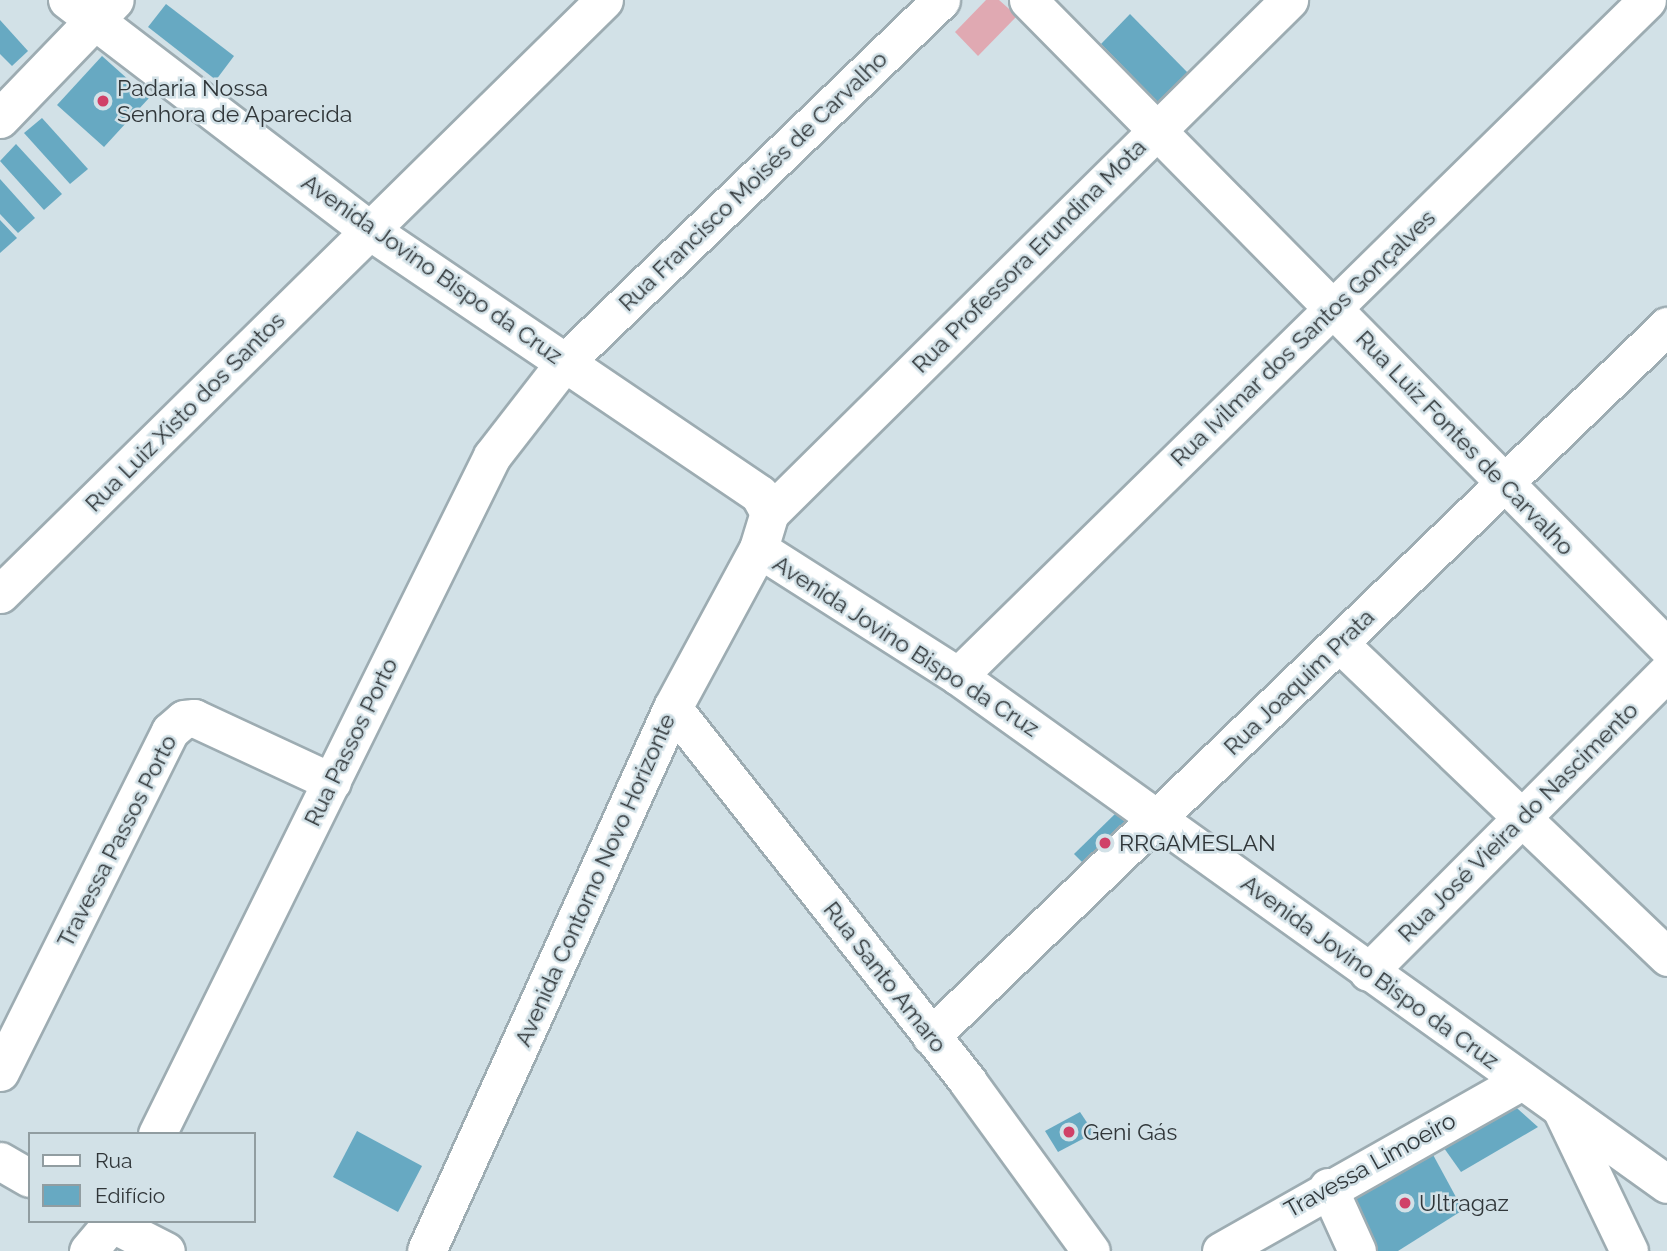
<!DOCTYPE html>
<html>
<head>
<meta charset="utf-8">
<style>
	body { margin:0 }
	#map { position:relative; width:1667px; height:1251px; overflow:hidden; background:#d2e1e7; font-family:Raleway,sans-serif }
	div>[style] { position:absolute }
	[style*='--x'] { left:calc(var(--x)*1px); top:calc(var(--y)*1px); width:calc(var(--w)*1px); rotate:calc(var(--a)*1deg) }
	.green>* { inset:0; background:#e0a9b2 }
	.building>* { inset:0; background:#67a9c2 }
	.roads { filter:drop-shadow(2px 0 #9dacb2) drop-shadow(-2px 0 #9dacb2) drop-shadow(0 2px #9dacb2) drop-shadow(0 -2px #9dacb2) }
	.street>* { height:37px; margin:-18.5px; padding:0 18.5px; transform-origin:18.5px; border-radius:18.5px; background:#fff }
	.secondary>* { height:38px; margin:-19px; padding:0 19px; transform-origin:19px; border-radius:19px; background:#fff }
	.dots>* { width:19px; height:19px; translate:-50% -50%; box-sizing:border-box; border:4px solid #d2e1e7; border-radius:50% }
	span { translate:-50% -50%; white-space:nowrap; text-align:center; line-height:1.15; -webkit-text-stroke:5px #d2e1e7; paint-order:stroke }
	.poi-label { font-size:23px; color:#303639 }
	.left { translate:0 -50%; text-align:left }
	.street-label { font-size:23px; color:#303639 }
	.legend { position:absolute; left:28px; top:1132px; width:228px; height:91px; box-sizing:border-box; background:#d2e1e7; border:2px solid #919da1; margin:0; padding:9px 12px; list-style:none; font-size:21px; color:#303639 }
	.legend li { display:flex; align-items:center; gap:14px; height:35px }
	.legend b { width:35px; border:2px solid #919da1 }
</style>
</head>
<body>
<div id="map">
	<div class="green">
		<div style="clip-path:polygon(986px 0,999px 0,1017px 16px,978px 56px,955px 32px)"></div>
	</div>
	<div class="building">
		<div style="clip-path:polygon(166px 4px,234px 56px,216px 80px,148px 27px)"></div>
		<div style="clip-path:polygon(1130px 14px,1189px 74px,1160px 104px,1101px 44px)"></div>
		<div style="clip-path:polygon(0 20px,28px 51px,12px 66px,0 54px)"></div>
		<div style="clip-path:polygon(102px 56px,149px 98px,104px 147px,57px 105px)"></div>
		<div style="clip-path:polygon(42px 118px,88px 169px,70px 184px,24px 133px)"></div>
		<div style="clip-path:polygon(16px 144px,62px 194px,44px 210px,0 161px)"></div>
		<div style="clip-path:polygon(0 179px,35px 218px,18px 233px,0 214px)"></div>
		<div style="clip-path:polygon(0 220px,17px 238px,0 253px)"></div>
		<div style="clip-path:polygon(1116px 813px,1135px 832px,1093px 873px,1074px 854px)"></div>
		<div style="clip-path:polygon(1509px 1101px,1538px 1127px,1461px 1172px,1439px 1141px)"></div>
		<div style="clip-path:polygon(1080px 1112px,1094px 1133px,1058px 1152px,1045px 1131px)"></div>
		<div style="clip-path:polygon(357px 1131px,422px 1166px,398px 1212px,333px 1177px)"></div>
		<div style="clip-path:polygon(1431px 1151px,1463px 1210px,1398px 1251px,1377px 1251px,1348px 1196px)"></div>
	</div>
	<div class="roads">
		<div class="street">
			<div style="--x:1028;--y:0;--w:909;--a:45.36"></div>
			<div style="--x:770;--y:513;--w:730;--a:-44.67"></div>
			<div style="--x:759;--y:549;--w:236;--a:32.5"></div>
			<div style="--x:958;--y:676;--w:872;--a:35.62"></div>
			<div style="--x:0;--y:594;--w:847;--a:-44.52"></div>
			<div style="--x:1340;--y:644;--w:453;--a:43.7"></div>
			<div style="--x:958;--y:676;--w:965;--a:-44.45"></div>
			<div style="--x:673;--y:708;--w:476;--a:51.7"></div>
			<div style="--x:968;--y:1082;--w:209;--a:54"></div>
			<div style="--x:1368;--y:972;--w:424;--a:-45.1"></div>
			<div style="--x:931;--y:1036;--w:1023;--a:-43.97"></div>
			<div style="--x:0;--y:1072;--w:381;--a:-63.5"></div>
			<div style="--x:170;--y:731;--w:18;--a:-41"></div>
			<div style="--x:184;--y:719;--w:10;--a:-6"></div>
			<div style="--x:194;--y:718;--w:152;--a:24.9"></div>
			<div style="--x:1562;--y:1111;--w:155;--a:64.4"></div>
			<div style="--x:157;--y:1134;--w:756;--a:-63.71"></div>
			<div style="--x:492;--y:456;--w:119;--a:-52.2"></div>
			<div style="--x:565;--y:362;--w:522;--a:-43.91"></div>
			<div style="--x:0;--y:1161;--w:34;--a:30"></div>
			<div style="--x:1328;--y:1187;--w:70;--a:65.6"></div>
			<div style="--x:107;--y:1221;--w:66;--a:27"></div>
			<div style="--x:88;--y:1251;--w:39;--a:-50"></div>
			<div style="--x:1221;--y:1251;--w:343;--a:-29.5"></div>
		</div>
		<div class="secondary">
			<div style="--x:68;--y:0;--w:379;--a:37.4"></div>
			<div style="--x:369;--y:230;--w:472;--a:34.1"></div>
			<div style="--x:760;--y:495;--w:21;--a:61"></div>
			<div style="--x:770;--y:513;--w:38;--a:107"></div>
			<div style="--x:759;--y:549;--w:181;--a:118.4"></div>
			<div style="--x:673;--y:708;--w:596;--a:114.37"></div>
			<div style="--x:0;--y:119;--w:165;--a:-46"></div>
		</div>
	</div>
	<div class="dots">
		<div style="left:103px;top:101px;background:#d04168"></div>
		<div style="left:1105px;top:843px;background:#d04168"></div>
		<div style="left:1069px;top:1132px;background:#d04168"></div>
		<div style="left:1405px;top:1203px;background:#d04168"></div>
	</div>
	<div class="poi-label">
		<span class="left" style="left:117px;top:101px">Padaria Nossa<br>Senhora de Aparecida</span>
		<span class="left" style="left:1119px;top:843px">RRGAMESLAN</span>
		<span class="left" style="left:1083px;top:1132px">Geni Gás</span>
		<span class="left" style="left:1419px;top:1203px">Ultragaz</span>
	</div>
	<div class="street-label">
		<span style="left:753px;top:181px;rotate:-44deg">Rua Francisco Moisés de Carvalho</span>
		<span style="left:1029px;top:256px;rotate:-45deg">Rua Professora Erundina Mota</span>
		<span style="left:432px;top:269px;rotate:35deg">Avenida Jovino Bispo da Cruz</span>
		<span style="left:1303px;top:338px;rotate:-44deg">Rua Ivilmar dos Santos Gonçalves</span>
		<span style="left:185px;top:412px;rotate:-45deg">Rua Luiz Xisto dos Santos</span>
		<span style="left:1465px;top:443px;rotate:46deg">Rua Luiz Fontes de Carvalho</span>
		<span style="left:906px;top:646px;rotate:33deg">Avenida Jovino Bispo da Cruz</span>
		<span style="left:1299px;top:682px;rotate:-44deg">Rua Joaquim Prata</span>
		<span style="left:351px;top:742px;rotate:-64deg">Rua Passos Porto</span>
		<span style="left:1518px;top:822px;rotate:-45deg">Rua José Vieira do Nascimento</span>
		<span style="left:117px;top:841px;rotate:-63deg">Travessa Passos Porto</span>
		<span style="left:595px;top:880px;rotate:-66deg">Avenida Contorno Novo Horizonte</span>
		<span style="left:1370px;top:972px;rotate:36deg">Avenida Jovino Bispo da Cruz</span>
		<span style="left:885px;top:977px;rotate:52deg">Rua Santo Amaro</span>
		<span style="left:1370px;top:1165px;rotate:-29deg">Travessa Limoeiro</span>
	</div>
	<ul class="legend">
	<li><b style="height:9px;background:#fff"></b>Rua</li>
	<li><b style="height:19px;background:#67a9c2"></b>Edifício</li>
	</ul>
</div>
</body>
</html>
